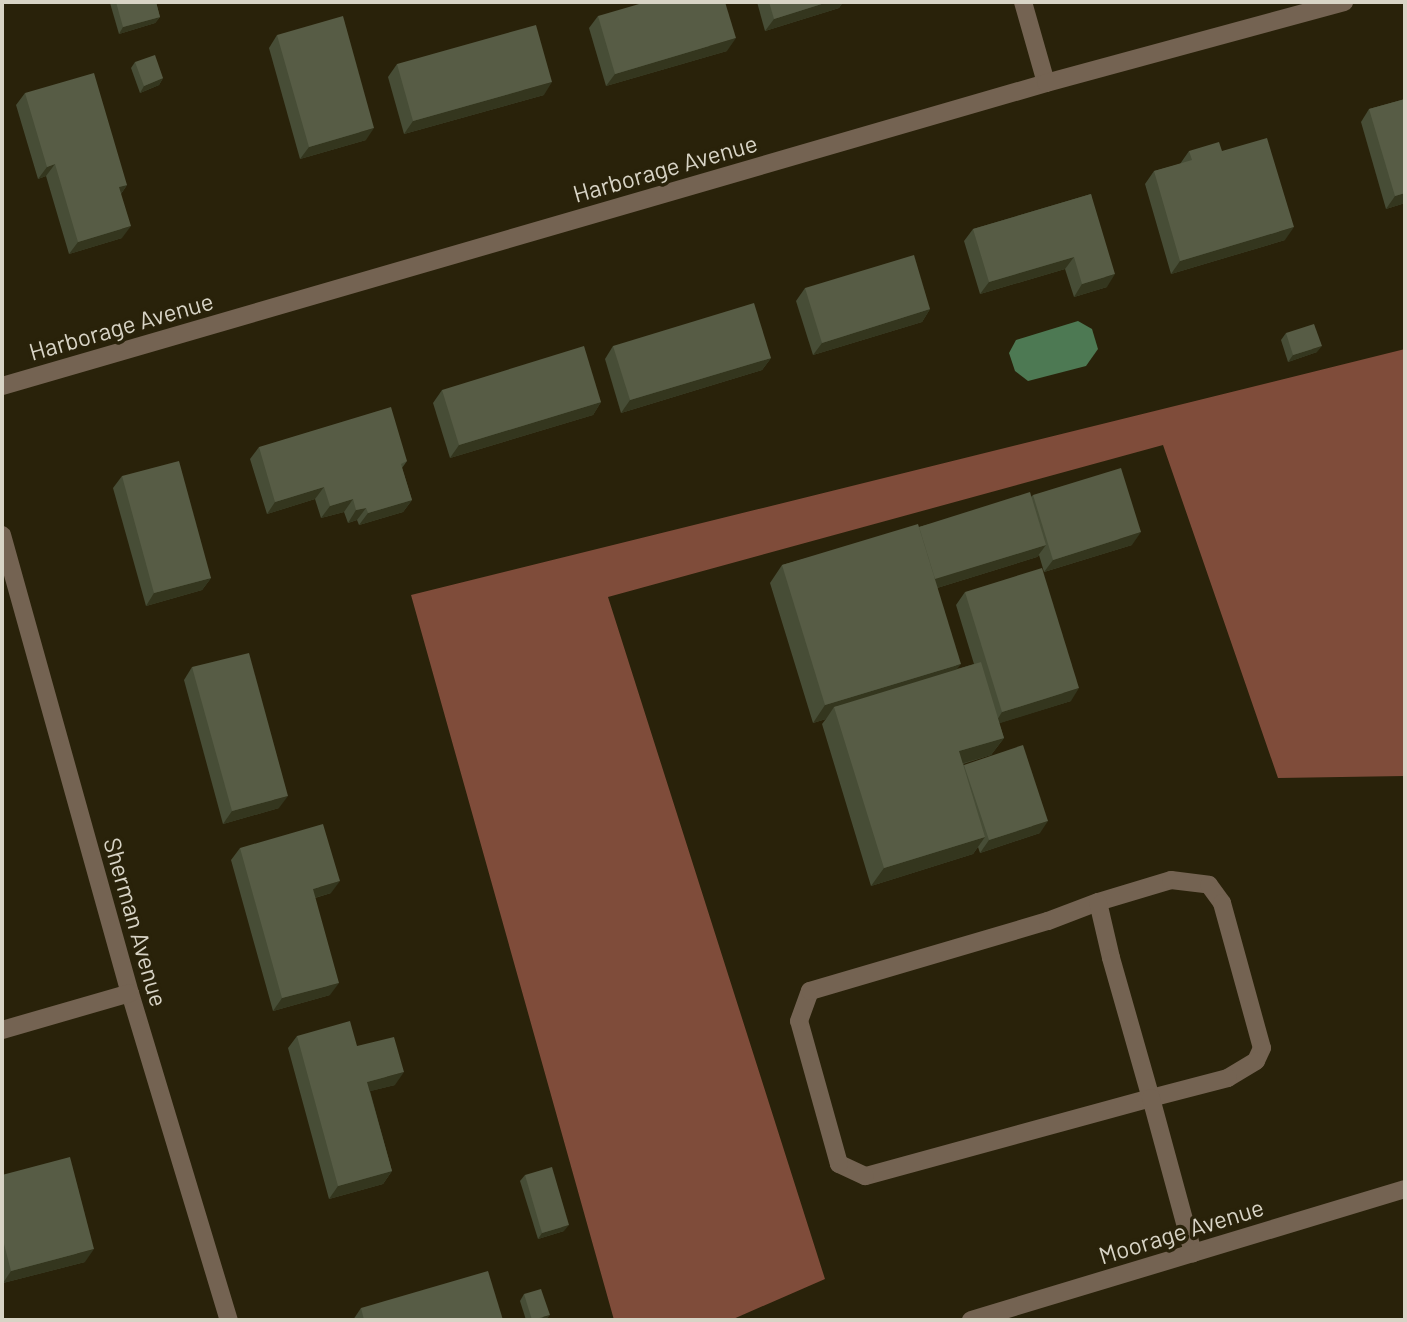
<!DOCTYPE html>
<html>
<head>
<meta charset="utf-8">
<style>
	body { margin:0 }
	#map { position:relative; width:1407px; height:1322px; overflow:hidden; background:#29220a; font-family:Barlow,sans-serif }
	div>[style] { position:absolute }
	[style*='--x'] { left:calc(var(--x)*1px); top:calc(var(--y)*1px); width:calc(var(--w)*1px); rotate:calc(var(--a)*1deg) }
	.forest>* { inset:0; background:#7f4c3a }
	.water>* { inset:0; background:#4d7953 }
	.minor>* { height:18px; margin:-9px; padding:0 9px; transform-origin:9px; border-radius:9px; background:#746352 }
	.wall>* { inset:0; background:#474d36 }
	.shaded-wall>* { inset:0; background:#34361e }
	.building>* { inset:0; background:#575c45 }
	span { translate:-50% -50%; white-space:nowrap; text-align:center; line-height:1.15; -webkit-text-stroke:7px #29220a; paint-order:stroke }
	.street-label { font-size:24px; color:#d8d4c6 }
	.frame { position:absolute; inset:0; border:4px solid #d8d4c6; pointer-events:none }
</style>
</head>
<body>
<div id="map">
	<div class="forest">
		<div style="clip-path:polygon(1405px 349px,1405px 776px,1278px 778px,1163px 445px,608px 597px,825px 1279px,731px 1320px,614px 1320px,411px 595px)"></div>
	</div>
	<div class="water">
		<div style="clip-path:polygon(1078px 321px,1092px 329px,1098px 349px,1086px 366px,1028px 381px,1015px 371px,1009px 353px,1016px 340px)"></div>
	</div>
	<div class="minor">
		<div style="--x:1023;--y:2;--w:84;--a:74.1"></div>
		<div style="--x:2;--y:386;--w:1087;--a:-16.18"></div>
		<div style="--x:1046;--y:83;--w:309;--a:-15.2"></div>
		<div style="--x:2;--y:535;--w:476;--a:74.4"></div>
		<div style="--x:130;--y:993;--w:342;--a:73.2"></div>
		<div style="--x:1098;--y:902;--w:76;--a:-16.8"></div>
		<div style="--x:1171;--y:880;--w:38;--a:7"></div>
		<div style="--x:1209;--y:885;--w:22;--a:54"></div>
		<div style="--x:1222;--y:903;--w:150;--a:74.6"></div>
		<div style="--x:1262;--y:1048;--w:14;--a:115"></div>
		<div style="--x:1256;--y:1061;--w:33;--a:149"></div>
		<div style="--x:1228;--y:1078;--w:80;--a:165.4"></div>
		<div style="--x:1151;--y:1098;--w:296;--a:164.7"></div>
		<div style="--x:865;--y:1176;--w:29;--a:-155"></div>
		<div style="--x:839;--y:1164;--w:148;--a:-105.6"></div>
		<div style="--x:799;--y:1021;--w:32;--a:-70"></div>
		<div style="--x:810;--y:991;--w:248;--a:-16.4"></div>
		<div style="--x:1048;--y:921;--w:53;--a:-20.8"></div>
		<div style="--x:1098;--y:902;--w:57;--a:76.9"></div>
		<div style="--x:1111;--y:958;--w:146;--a:74.1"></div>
		<div style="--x:1151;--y:1098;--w:161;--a:74.8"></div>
		<div style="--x:2;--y:1030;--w:133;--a:-16.1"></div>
		<div style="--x:971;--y:1320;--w:453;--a:-16.8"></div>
	</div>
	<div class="wall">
		<div style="clip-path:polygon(111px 2px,156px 2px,160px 17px,155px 23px,119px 34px,110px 3px)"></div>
		<div style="clip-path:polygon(757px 2px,843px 2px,839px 8px,765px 31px)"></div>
		<div style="clip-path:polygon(598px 16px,727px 51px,606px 86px,589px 28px)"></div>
		<div style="clip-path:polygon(277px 35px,366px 140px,300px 159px,269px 48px)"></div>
		<div style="clip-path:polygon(135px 62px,163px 78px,159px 85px,140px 93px,131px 68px)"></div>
		<div style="clip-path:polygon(397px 64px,544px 95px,404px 134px,388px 77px)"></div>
		<div style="clip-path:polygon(25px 93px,127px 185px,121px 194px,122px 238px,69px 254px,46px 176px,38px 179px,16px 105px)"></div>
		<div style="clip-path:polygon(1405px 99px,1405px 203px,1386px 209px,1361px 122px,1369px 109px)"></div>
		<div style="clip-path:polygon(1189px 151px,1222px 151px,1285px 240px,1171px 274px,1145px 184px,1154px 171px,1180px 164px)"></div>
		<div style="clip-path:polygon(1091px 194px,1107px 287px,1074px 297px,1065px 269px,980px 294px,964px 241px,973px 229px)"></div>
		<div style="clip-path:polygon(805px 288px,930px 309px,922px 322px,813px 355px,796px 301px)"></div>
		<div style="clip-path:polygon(1286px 333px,1317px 352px,1288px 362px,1281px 340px)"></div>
		<div style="clip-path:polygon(613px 346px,771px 358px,762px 370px,621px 413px,605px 359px)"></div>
		<div style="clip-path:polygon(442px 390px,601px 402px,593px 415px,450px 458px,433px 403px)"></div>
		<div style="clip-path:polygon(259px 447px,407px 461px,402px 468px,412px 500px,403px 512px,359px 525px,357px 520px,348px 523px,344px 512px,321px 518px,315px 499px,267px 514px,250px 459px)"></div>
		<div style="clip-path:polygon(122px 476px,211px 578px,202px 590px,146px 606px,113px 488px)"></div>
		<div style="clip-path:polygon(1033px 495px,1132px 545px,1044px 572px,1039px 555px,1037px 557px,937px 588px,957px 669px,974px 664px,956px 605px,965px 592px,1071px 701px,999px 723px,1004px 738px,991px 755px,963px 764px,1040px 833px,980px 853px,978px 847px,973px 854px,871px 886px,822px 724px,826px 719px,813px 723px,770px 583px,782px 565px,919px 527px,1031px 497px)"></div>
		<div style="clip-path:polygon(192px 667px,279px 808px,223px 824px,184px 680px)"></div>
		<div style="clip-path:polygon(240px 848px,331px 893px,315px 898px,330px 995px,273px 1011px,231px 860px)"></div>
		<div style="clip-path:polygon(297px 1036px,357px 1046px,395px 1085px,370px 1091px,392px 1171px,383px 1184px,329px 1199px,288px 1048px)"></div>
		<div style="clip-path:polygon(2px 1175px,85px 1262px,3px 1283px)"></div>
		<div style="clip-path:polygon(525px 1175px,564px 1231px,538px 1239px,520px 1181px)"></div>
		<div style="clip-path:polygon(524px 1294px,546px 1320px,526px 1320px,520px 1301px)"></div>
		<div style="clip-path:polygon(361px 1308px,503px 1320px,353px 1320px)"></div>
	</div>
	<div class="shaded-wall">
		<div style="clip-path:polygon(828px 2px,843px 2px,839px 8px,765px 31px,774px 19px)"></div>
		<div style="clip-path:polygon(160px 17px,155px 23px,119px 34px,123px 27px)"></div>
		<div style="clip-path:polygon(736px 38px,727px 51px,606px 86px,615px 74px)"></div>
		<div style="clip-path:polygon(163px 78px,159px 85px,140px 93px,144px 86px)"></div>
		<div style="clip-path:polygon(552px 82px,544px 95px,404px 134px,413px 121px)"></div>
		<div style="clip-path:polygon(374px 128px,366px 140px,300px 159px,309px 147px)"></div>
		<div style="clip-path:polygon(55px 164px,46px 176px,38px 179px,47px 167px)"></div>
		<div style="clip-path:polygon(127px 185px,118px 198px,119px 187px)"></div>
		<div style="clip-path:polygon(1405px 193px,1405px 203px,1386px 209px,1395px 196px)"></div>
		<div style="clip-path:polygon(131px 226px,122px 238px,69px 254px,78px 242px)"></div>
		<div style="clip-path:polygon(1294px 227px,1285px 240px,1171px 274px,1180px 261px)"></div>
		<div style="clip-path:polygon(1074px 257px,1065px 269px,980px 294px,989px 282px)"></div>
		<div style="clip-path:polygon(1115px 274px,1107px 287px,1074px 297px,1082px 284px)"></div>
		<div style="clip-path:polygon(930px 309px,922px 322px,813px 355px,822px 343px)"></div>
		<div style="clip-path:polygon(1322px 346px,1317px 352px,1288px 362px,1293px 355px)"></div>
		<div style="clip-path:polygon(771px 358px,762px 370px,621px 413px,630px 400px)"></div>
		<div style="clip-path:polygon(601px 402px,593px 415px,450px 458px,459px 445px)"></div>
		<div style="clip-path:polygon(324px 487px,315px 499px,267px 514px,275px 502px)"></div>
		<div style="clip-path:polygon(353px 499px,344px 512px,321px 518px,330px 506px)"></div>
		<div style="clip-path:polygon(412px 500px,403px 512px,359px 525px,368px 513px)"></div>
		<div style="clip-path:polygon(366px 508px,357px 520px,348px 523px,356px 510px)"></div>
		<div style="clip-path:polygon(1141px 532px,1132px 545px,1044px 572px,1053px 560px)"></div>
		<div style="clip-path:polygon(1046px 545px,1037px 557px,924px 592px,933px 579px)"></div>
		<div style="clip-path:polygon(211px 578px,202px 590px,146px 606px,154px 593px)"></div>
		<div style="clip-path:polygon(961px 664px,948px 681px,834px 707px,826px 719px,813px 723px,825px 705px)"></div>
		<div style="clip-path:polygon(1079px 688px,1071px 701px,994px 725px,1002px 712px)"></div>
		<div style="clip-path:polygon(1004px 738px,991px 755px,947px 768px,959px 751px)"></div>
		<div style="clip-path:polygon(288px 796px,279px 808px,223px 824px,232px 811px)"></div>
		<div style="clip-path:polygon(1048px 821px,1040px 833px,980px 853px,989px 840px)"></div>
		<div style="clip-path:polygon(985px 837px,973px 854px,871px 886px,884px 868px)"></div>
		<div style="clip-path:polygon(340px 881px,331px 893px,304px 901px,313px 889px)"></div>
		<div style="clip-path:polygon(339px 983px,330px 995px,273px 1011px,282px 998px)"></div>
		<div style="clip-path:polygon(404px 1072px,395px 1085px,359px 1094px,367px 1082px)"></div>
		<div style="clip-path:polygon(392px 1171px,383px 1184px,329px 1199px,338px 1186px)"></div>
		<div style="clip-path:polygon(569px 1225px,564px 1231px,538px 1239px,542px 1233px)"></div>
		<div style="clip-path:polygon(94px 1249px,85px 1262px,3px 1283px,11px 1271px)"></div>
		<div style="clip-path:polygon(550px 1315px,546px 1320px,535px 1320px)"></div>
	</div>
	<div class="building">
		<div style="clip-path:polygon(116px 2px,156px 2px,160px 17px,123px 27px)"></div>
		<div style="clip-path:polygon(646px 2px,725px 2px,736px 38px,615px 74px,598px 16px)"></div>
		<div style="clip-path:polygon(769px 2px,828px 2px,774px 19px)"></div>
		<div style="clip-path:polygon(343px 16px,374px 128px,309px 147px,277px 35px)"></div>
		<div style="clip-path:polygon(536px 25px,552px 82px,413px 121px,397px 64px)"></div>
		<div style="clip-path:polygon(155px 55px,163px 78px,144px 86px,135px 62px)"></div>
		<div style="clip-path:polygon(94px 73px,127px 185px,119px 187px,131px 226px,78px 242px,55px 164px,47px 167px,25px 93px)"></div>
		<div style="clip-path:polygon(1405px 99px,1405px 193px,1395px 196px,1369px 109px)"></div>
		<div style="clip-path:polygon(1267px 138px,1294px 227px,1180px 261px,1154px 171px,1192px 160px,1189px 151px,1219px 142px,1222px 151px)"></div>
		<div style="clip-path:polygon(1091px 194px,1115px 274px,1082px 284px,1074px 257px,989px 282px,973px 229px)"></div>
		<div style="clip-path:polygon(914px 255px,930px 309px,822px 343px,805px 288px)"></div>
		<div style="clip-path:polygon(754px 303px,771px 358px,630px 400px,613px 346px)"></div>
		<div style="clip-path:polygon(1314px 324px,1322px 346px,1293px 355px,1286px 333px)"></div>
		<div style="clip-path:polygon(584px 346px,601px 402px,459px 445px,442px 390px)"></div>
		<div style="clip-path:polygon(391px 407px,407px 461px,401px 464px,412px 500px,368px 513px,366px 508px,356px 510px,353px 499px,330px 506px,324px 487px,275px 502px,259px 447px)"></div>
		<div style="clip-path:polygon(179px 461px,211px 578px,154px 593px,122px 476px)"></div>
		<div style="clip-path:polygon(1121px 468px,1141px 532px,1053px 560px,1033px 495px)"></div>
		<div style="clip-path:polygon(1030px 492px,1046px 545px,935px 579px,919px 527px)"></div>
		<div style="clip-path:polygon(918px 524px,961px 664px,825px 705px,782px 565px)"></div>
		<div style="clip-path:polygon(1042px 568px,1079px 688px,1002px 712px,965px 592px)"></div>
		<div style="clip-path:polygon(249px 653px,288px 796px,232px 811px,192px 667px)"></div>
		<div style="clip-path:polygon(981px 662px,1004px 738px,959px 751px,985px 837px,884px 868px,834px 707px)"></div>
		<div style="clip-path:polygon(1023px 745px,1048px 821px,989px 840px,964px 765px)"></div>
		<div style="clip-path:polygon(323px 824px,340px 881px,313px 889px,339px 983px,282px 998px,240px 848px)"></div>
		<div style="clip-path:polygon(350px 1021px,357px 1046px,394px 1037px,404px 1072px,367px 1082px,392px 1171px,338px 1186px,297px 1036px)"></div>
		<div style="clip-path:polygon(70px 1157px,94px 1249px,11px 1271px,2px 1236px,2px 1175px)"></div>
		<div style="clip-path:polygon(552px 1167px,569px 1225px,542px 1233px,525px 1175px)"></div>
		<div style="clip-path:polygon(488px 1271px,503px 1320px,364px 1320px,361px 1308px)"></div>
		<div style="clip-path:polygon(541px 1289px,550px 1315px,532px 1320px,524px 1294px)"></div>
	</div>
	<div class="street-label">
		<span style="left:665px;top:168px;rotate:-16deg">Harborage Avenue</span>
		<span style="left:121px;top:326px;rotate:-16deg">Harborage Avenue</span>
		<span style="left:136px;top:922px;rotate:74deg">Sherman Avenue</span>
		<span style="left:1181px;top:1231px;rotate:-17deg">Moorage Avenue</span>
	</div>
	<div class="frame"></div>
</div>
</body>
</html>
